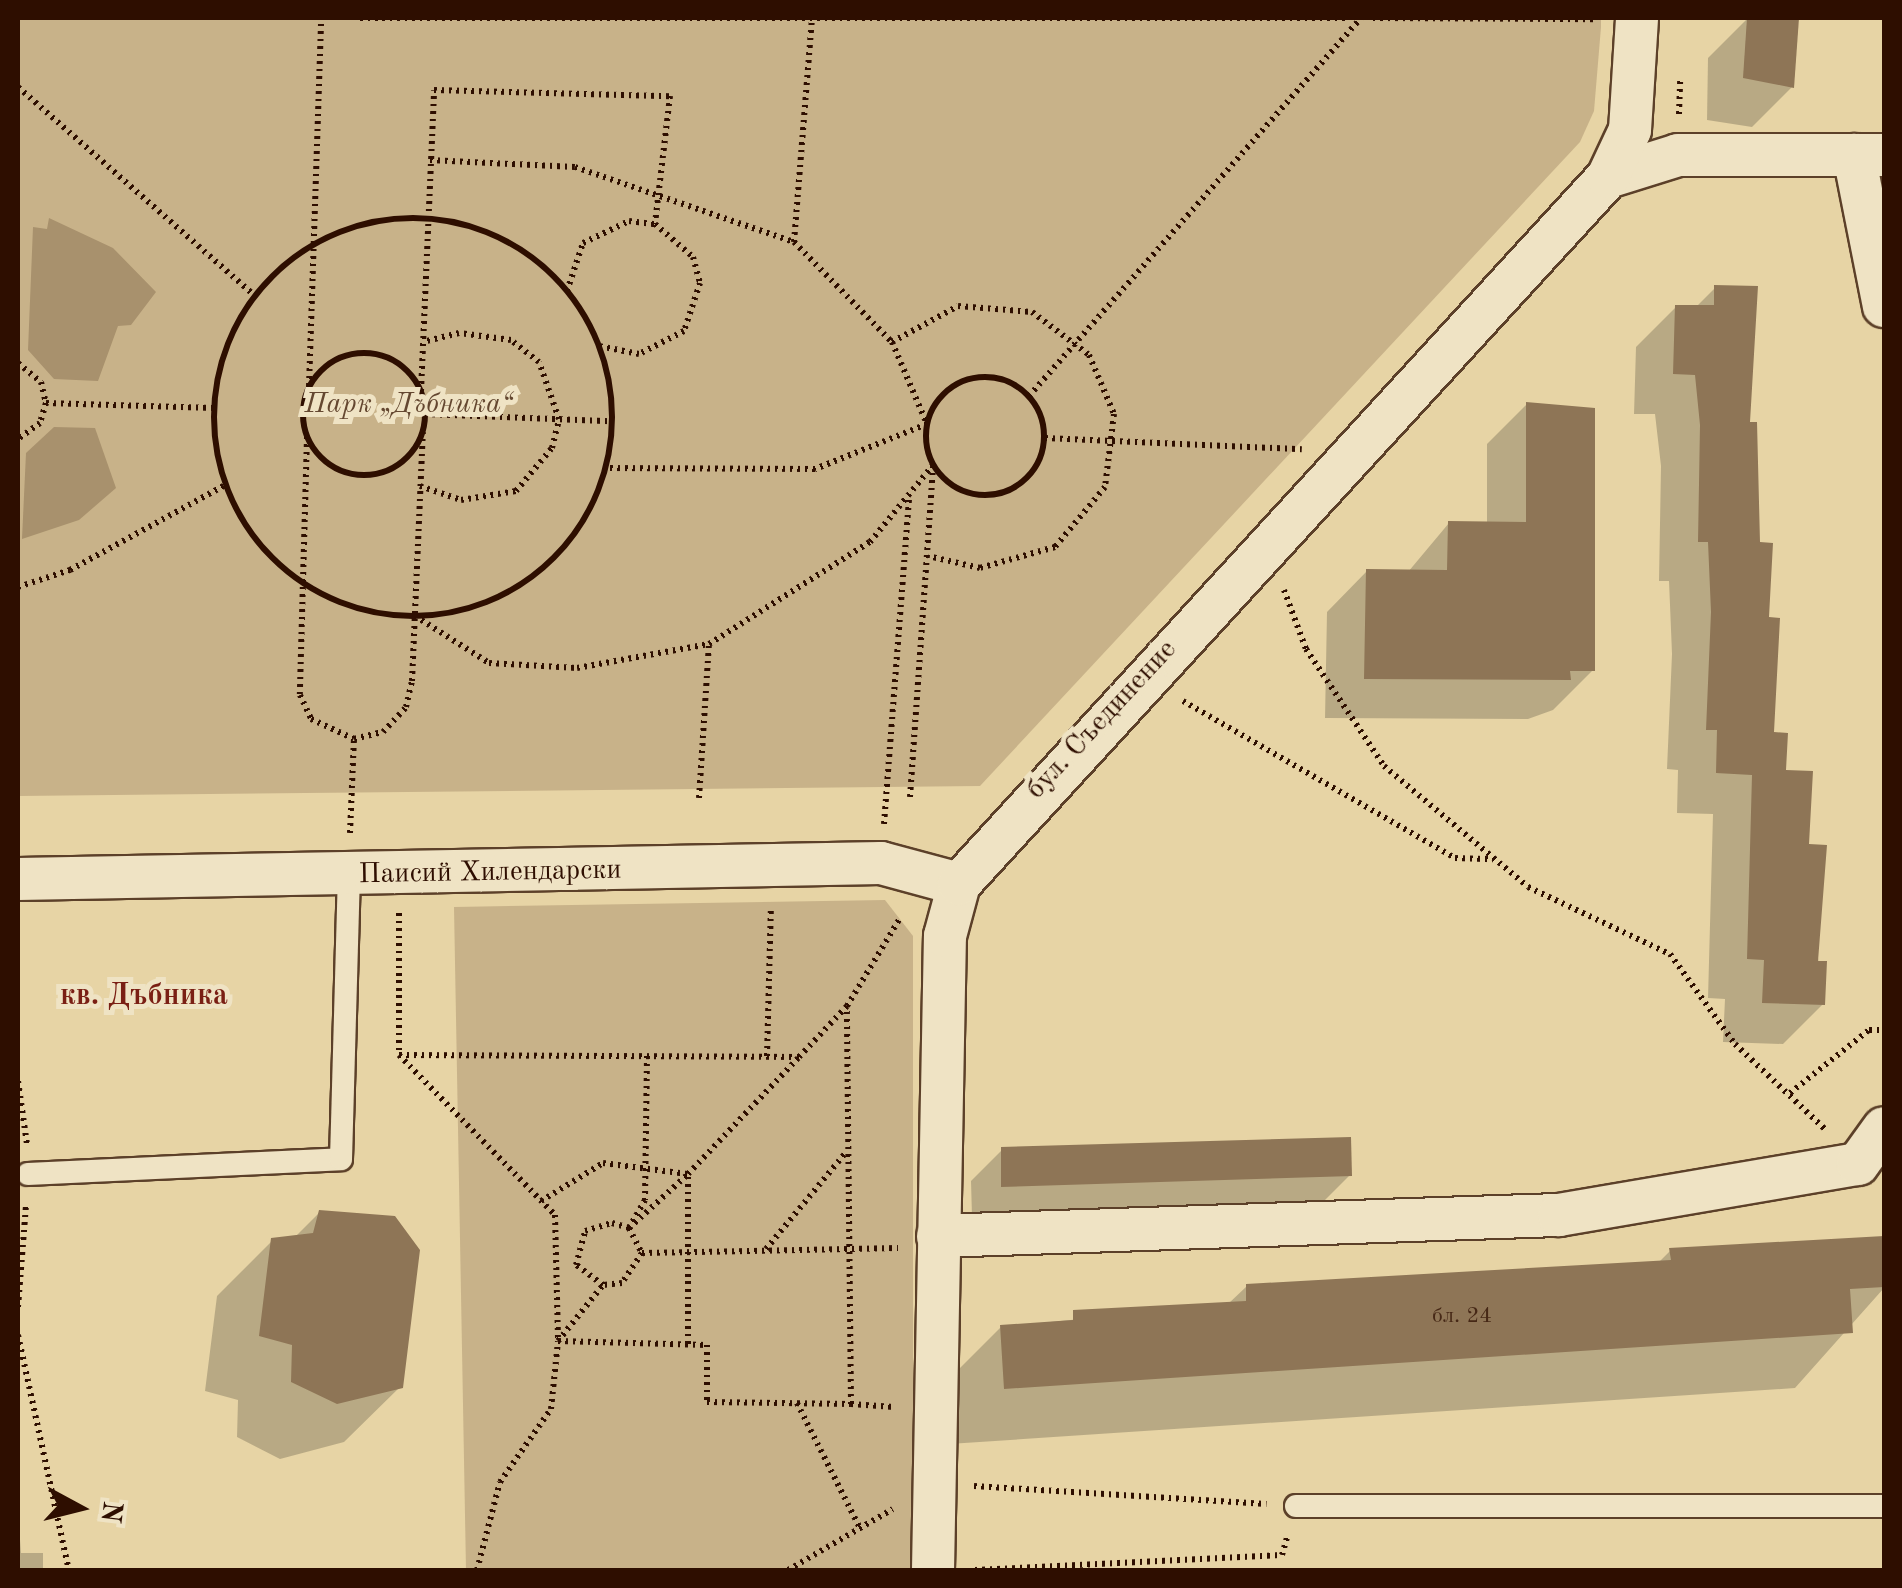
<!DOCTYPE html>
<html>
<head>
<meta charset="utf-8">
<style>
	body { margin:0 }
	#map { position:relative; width:1902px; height:1588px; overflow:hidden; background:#e7d4a5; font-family:"Old Standard TT",serif }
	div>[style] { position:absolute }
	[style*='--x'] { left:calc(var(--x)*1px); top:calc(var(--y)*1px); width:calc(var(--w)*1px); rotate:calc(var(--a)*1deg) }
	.green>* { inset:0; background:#c8b289 }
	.water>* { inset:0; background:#a8916d }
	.shadow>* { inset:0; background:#0003 }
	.building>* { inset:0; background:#8e7556 }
	.path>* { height:6px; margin-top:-3px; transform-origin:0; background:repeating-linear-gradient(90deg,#2e0e00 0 2.5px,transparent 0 7.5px) }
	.path>.ring { margin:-3px; padding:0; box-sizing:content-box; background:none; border:6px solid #2e0e00; border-radius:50% }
	.roads { filter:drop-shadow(2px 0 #5c4029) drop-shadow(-2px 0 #5c4029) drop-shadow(0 2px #5c4029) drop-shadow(0 -2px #5c4029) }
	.service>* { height:22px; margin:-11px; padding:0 11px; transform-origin:11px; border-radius:11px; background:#efe3c4 }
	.minor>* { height:42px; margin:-21px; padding:0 21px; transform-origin:21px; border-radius:21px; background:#efe3c4 }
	span { translate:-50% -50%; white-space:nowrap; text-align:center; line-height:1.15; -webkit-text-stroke:10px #efe3c4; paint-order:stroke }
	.number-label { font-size:22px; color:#462816 }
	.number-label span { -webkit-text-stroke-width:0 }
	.park-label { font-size:28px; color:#644730; font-style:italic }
	.street-label { font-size:28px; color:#2e0e00 }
	.neighbourhood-label { font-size:30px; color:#7a1f14; font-weight:700 }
	.frame { position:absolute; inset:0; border:20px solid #2e0e00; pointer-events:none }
	.north { position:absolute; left:30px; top:1458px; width:100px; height:100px; -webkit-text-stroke:8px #efe3c4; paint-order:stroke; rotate:97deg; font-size:28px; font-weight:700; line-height:40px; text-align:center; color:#2e0e00 }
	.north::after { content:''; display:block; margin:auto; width:35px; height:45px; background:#2e0e00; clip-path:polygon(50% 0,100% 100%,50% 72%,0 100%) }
</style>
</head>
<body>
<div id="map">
	<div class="green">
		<div style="clip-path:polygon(18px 18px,1601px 18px,1601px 27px,1594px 111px,1580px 142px,980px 786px,18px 796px)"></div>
		<div style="clip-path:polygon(885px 900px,913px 936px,913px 1570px,466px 1570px,454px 907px)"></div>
	</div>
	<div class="water">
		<div style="clip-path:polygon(49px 218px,113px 248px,156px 292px,131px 325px,118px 326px,98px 381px,54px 379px,28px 350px,33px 227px,47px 229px)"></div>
		<div style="clip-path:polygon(54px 427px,95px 428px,116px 488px,79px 520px,22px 539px,26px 453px)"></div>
	</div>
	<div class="shadow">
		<div style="clip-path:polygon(1748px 18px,1797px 19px,1792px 87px,1752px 127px,1707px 120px,1708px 58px)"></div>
		<div style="clip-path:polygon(1715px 288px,1747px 425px,1771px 734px,1806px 846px,1823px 1004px,1783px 1044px,1723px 1042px,1725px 999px,1708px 998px,1713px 814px,1677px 813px,1678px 770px,1667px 769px,1672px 654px,1669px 581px,1659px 581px,1661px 466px,1655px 414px,1634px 414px,1636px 347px,1676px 307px,1695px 308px)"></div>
		<div style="clip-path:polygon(1527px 404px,1593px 670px,1553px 710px,1528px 719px,1325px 718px,1327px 612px,1367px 571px,1408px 572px,1449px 523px,1487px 524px,1487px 444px)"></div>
		<div style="clip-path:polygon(1002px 1150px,1350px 1175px,1319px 1206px,972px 1217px,971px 1181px)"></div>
		<div style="clip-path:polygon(320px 1212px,400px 1387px,344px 1442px,280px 1459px,237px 1437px,238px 1400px,205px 1391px,217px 1296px,272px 1241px,294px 1238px)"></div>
		<div style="clip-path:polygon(1883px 1239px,1884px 1288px,1795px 1388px,949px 1444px,946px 1382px,1001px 1327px,1228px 1304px,1247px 1286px,1657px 1264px,1671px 1250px)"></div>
		<div style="clip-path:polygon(18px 1512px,21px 1553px,43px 1553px,43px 1570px,18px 1570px)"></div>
	</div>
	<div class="building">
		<div style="clip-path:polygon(1747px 18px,1799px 18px,1794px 88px,1743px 78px)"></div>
		<div style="clip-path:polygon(1714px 285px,1758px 286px,1750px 422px,1757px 422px,1760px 542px,1773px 543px,1769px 617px,1780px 618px,1774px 732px,1788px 733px,1786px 770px,1813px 771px,1809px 844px,1827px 845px,1818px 961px,1827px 961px,1825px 1005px,1762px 1003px,1764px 960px,1747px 959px,1752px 775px,1716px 773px,1717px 730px,1706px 730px,1711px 612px,1708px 542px,1698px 542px,1700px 425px,1695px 375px,1673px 374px,1675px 305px,1714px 305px)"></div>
		<div style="clip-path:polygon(1526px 402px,1595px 408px,1595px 671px,1570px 671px,1571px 680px,1364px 679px,1366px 569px,1447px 570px,1448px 521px,1526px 522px)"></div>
		<div style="clip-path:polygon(1351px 1137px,1352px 1176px,1001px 1187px,1001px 1147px)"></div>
		<div style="clip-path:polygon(319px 1210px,395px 1216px,420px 1250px,403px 1388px,337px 1404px,291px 1382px,292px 1345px,259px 1336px,271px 1238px,313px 1233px)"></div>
		<div style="clip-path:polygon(1884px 1236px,1884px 1287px,1850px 1289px,1853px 1333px,1004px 1389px,1000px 1325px,1073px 1320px,1073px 1310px,1246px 1301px,1246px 1284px,1671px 1260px,1669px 1248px)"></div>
	</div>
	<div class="path">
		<div style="--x:360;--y:18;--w:989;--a:0"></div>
		<div style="--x:1373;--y:18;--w:224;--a:0.3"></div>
		<div style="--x:18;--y:87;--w:316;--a:41.4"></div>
		<div style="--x:1679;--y:114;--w:33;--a:-88"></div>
		<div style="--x:430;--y:160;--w:145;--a:2.8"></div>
		<div style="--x:575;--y:167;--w:231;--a:18.9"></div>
		<div style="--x:794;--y:242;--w:140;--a:45.6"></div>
		<div style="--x:892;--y:342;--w:89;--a:66.9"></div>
		<div style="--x:927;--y:424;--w:121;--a:158.1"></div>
		<div style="--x:815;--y:469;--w:210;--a:-179.7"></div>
		<div class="ring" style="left:214px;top:218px;width:392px;height:392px"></div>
		<div style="--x:794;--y:242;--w:223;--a:-85.4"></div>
		<div style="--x:567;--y:291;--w:51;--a:-71.6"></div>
		<div style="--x:583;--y:243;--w:51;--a:-25.6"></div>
		<div style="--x:629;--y:221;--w:26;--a:7"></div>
		<div style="--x:655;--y:224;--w:50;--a:41"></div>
		<div style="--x:693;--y:257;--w:27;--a:75"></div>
		<div style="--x:700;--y:283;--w:51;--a:108.4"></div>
		<div style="--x:684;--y:331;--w:51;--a:152.9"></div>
		<div style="--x:639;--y:354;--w:41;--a:-168.7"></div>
		<div style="--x:892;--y:342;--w:75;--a:-28.6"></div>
		<div style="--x:958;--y:306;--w:74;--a:4.6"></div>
		<div style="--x:1032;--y:312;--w:71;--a:37"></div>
		<div style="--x:1089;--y:355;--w:64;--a:67"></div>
		<div style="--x:1114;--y:414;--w:74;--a:97"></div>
		<div style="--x:1105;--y:487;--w:78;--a:129.8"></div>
		<div style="--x:1055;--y:547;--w:78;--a:164.4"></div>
		<div style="--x:980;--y:568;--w:53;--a:-167"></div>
		<div class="ring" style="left:303px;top:353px;width:116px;height:116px"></div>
		<div style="--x:18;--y:363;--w:30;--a:40"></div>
		<div style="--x:41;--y:382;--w:22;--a:77"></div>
		<div style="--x:46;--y:403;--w:21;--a:107"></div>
		<div style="--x:40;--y:423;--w:27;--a:144"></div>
		<div class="ring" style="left:926px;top:377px;width:112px;height:112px"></div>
		<div style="--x:309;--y:386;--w:368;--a:-88.1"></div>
		<div style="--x:421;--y:391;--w:301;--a:-87.5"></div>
		<div style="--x:434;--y:90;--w:236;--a:1.5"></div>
		<div style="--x:670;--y:96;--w:129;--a:96.7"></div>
		<div style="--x:1029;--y:396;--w:503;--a:-48.71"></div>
		<div style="--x:46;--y:403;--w:168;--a:1.7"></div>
		<div style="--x:425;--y:414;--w:186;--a:2.2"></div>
		<div style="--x:307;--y:437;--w:258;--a:91.6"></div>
		<div style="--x:300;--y:695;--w:26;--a:65"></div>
		<div style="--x:311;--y:719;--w:47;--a:24.9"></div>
		<div style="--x:354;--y:739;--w:30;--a:-14"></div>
		<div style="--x:383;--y:732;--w:34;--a:-47"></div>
		<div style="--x:406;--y:707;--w:27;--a:-77"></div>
		<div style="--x:412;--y:681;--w:249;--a:-87.5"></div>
		<div style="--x:1045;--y:438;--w:257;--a:2.5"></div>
		<div style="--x:420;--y:486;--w:43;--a:18.9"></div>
		<div style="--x:461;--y:500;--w:56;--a:-9.3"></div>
		<div style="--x:516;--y:491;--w:56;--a:-50.1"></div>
		<div style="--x:552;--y:448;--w:30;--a:-76"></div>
		<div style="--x:559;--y:419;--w:60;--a:-109.3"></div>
		<div style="--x:539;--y:362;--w:36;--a:-142"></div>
		<div style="--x:511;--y:340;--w:52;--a:-172.3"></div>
		<div style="--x:459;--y:333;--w:37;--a:166"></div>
		<div style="--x:18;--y:587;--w:55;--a:-18.1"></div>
		<div style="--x:70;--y:570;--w:177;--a:-28.7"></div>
		<div style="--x:1284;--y:590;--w:63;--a:69.6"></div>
		<div style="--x:1306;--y:649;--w:141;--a:56.3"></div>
		<div style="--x:1384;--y:766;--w:188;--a:40"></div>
		<div style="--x:1528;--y:887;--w:157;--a:25.3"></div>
		<div style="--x:1670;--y:954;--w:111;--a:54.2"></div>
		<div style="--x:1735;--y:1044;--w:124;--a:43.4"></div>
		<div style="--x:415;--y:616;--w:88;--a:32.4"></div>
		<div style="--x:489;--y:663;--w:88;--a:3.3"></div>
		<div style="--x:577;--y:668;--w:134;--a:-10.3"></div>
		<div style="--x:709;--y:644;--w:191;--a:-32.4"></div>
		<div style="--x:870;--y:542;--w:99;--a:-50.7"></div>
		<div style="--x:1183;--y:701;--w:314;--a:30"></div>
		<div style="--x:1455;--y:858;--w:38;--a:2"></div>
		<div style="--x:910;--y:797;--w:332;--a:-86"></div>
		<div style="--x:699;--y:798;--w:153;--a:-86.3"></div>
		<div style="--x:884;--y:824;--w:328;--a:-85.6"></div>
		<div style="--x:350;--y:833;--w:94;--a:-87.6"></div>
		<div style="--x:399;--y:913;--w:142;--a:90"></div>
		<div style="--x:847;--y:1006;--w:70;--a:133.3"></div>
		<div style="--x:799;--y:1057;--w:400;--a:-179.7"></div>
		<div style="--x:399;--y:1055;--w:223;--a:45.7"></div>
		<div style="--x:555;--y:1215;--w:126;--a:88.6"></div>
		<div style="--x:558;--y:1341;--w:149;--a:1.5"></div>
		<div style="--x:707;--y:1345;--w:57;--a:90"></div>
		<div style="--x:707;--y:1402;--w:144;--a:0.8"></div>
		<div style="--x:851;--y:1404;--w:398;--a:-90.6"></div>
		<div style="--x:847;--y:1006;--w:103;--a:-58.9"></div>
		<div style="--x:647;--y:1056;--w:144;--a:90.8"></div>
		<div style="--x:645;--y:1200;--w:32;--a:120"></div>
		<div style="--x:629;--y:1228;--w:79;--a:-42.4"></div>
		<div style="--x:767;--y:1056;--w:148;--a:-88.5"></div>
		<div style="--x:18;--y:1081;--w:64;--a:81.9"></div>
		<div style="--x:1790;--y:1093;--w:101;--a:-38.6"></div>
		<div style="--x:1869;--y:1030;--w:15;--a:0"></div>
		<div style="--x:541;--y:1201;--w:73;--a:-31.5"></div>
		<div style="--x:603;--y:1163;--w:85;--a:7.5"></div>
		<div style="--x:766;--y:1249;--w:127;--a:-50.4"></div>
		<div style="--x:642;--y:1253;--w:36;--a:124"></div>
		<div style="--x:622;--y:1283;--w:19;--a:174"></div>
		<div style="--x:603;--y:1285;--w:34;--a:-143"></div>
		<div style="--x:576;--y:1265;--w:35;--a:-75"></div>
		<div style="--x:585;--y:1231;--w:28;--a:-17"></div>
		<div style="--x:612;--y:1223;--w:18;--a:16"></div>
		<div style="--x:629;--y:1228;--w:28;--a:63"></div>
		<div style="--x:642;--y:1253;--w:256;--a:-1.1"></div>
		<div style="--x:18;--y:1307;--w:101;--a:-85.5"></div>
		<div style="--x:18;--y:1335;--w:240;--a:77.8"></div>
		<div style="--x:688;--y:1344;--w:170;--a:-90"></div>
		<div style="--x:688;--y:1174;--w:160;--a:-46.5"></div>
		<div style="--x:797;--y:1403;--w:140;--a:63.3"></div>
		<div style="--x:851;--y:1404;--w:43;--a:4"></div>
		<div style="--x:974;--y:1486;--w:293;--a:3.5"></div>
		<div style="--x:477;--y:1570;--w:91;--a:-75.4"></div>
		<div style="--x:500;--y:1482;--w:89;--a:-55.1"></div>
		<div style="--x:551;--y:1409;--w:68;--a:-84.1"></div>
		<div style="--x:558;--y:1341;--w:72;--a:-51.2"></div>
		<div style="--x:788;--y:1570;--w:121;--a:-30.2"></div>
		<div style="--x:975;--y:1570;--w:307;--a:-2.8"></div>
		<div style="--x:1282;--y:1555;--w:19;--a:-74"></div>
	</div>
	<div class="roads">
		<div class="service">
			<div style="--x:28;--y:1174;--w:313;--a:-2.7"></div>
			<div style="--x:341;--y:1159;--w:283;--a:-88.4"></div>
			<div style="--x:1296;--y:1506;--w:588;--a:0"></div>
		</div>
		<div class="minor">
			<div style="--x:1854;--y:155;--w:154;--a:78.8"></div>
			<div style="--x:1608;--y:177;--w:73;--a:-17.4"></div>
			<div style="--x:1678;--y:155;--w:206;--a:0"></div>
			<div style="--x:18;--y:879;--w:863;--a:-1.06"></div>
			<div style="--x:881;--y:863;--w:81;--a:15.1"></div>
			<div style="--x:938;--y:1236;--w:621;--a:-1.94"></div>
			<div style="--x:1559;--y:1215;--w:303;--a:-9.7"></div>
			<div style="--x:1858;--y:1164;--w:44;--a:-54.2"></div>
			<div style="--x:933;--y:1570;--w:634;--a:-88.92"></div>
			<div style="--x:945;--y:936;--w:54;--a:-74.9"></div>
			<div style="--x:959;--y:884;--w:960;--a:-47.45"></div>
			<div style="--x:1608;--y:177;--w:52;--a:-64.9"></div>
			<div style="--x:1630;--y:130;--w:112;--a:-86.4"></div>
		</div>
	</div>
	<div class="number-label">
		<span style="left:1462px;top:1317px">бл. 24</span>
	</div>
	<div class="park-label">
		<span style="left:409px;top:405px">Парк „Дъбника“</span>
	</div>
	<div class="street-label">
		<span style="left:1102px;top:720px;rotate:-47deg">бул. Съединение</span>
		<span style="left:490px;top:873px;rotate:-1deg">Паисий Хилендарски</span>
	</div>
	<div class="neighbourhood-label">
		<span style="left:144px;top:996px">кв. Дъбника</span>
	</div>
	<div class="frame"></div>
	<div class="north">N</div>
</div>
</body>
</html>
